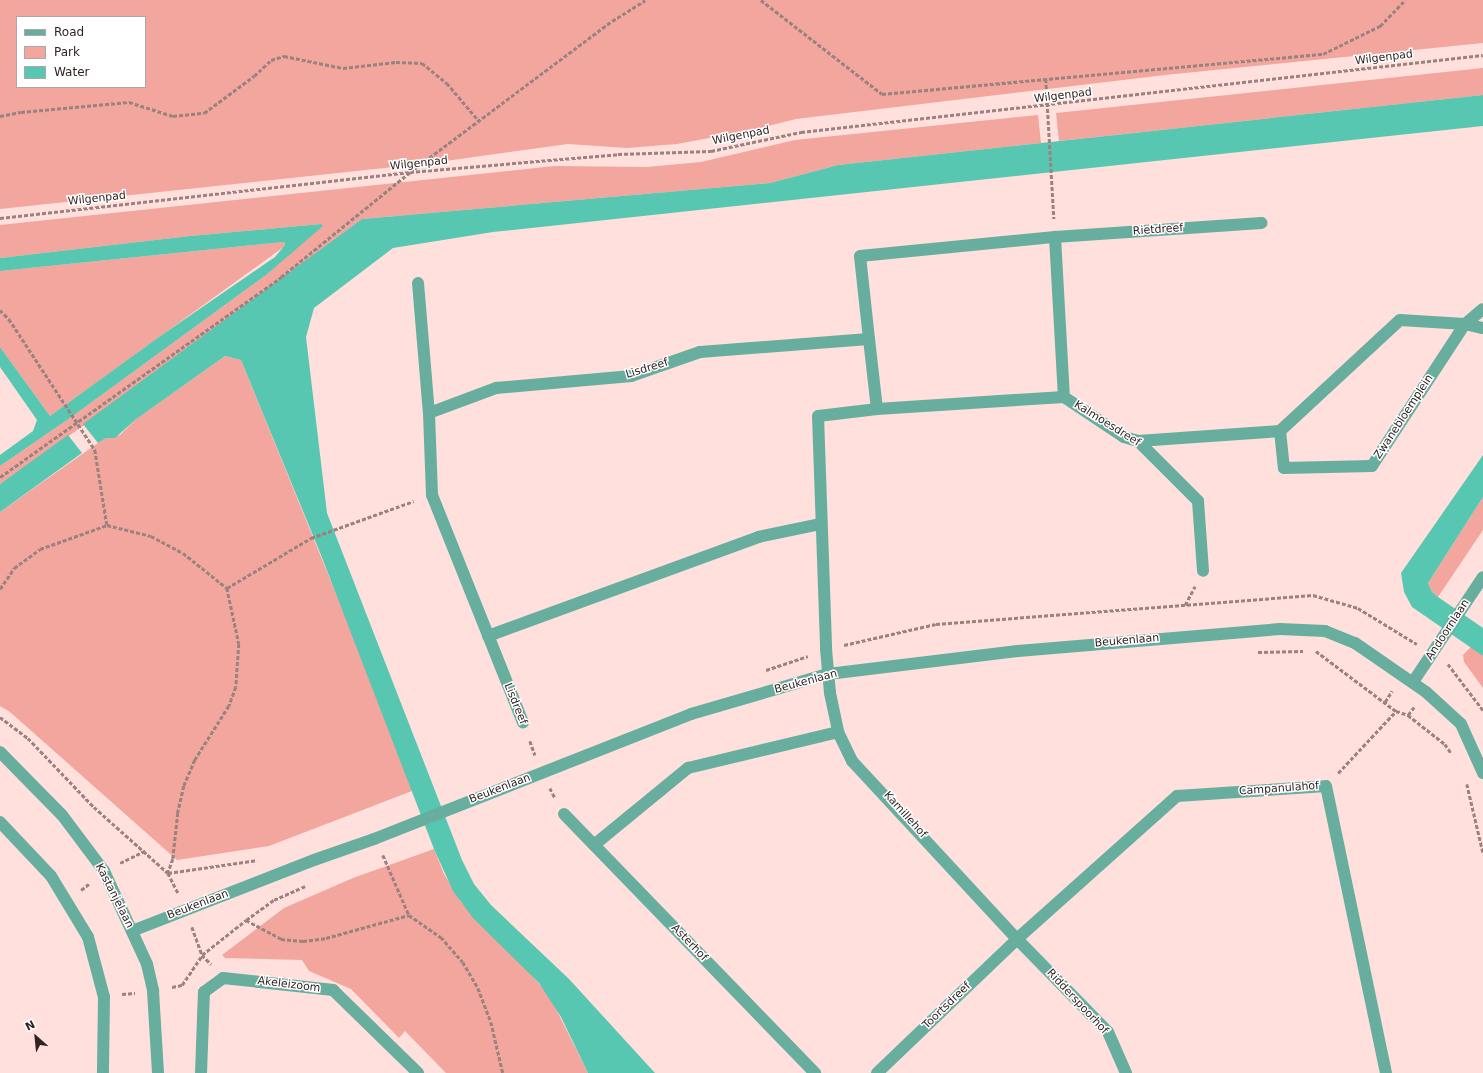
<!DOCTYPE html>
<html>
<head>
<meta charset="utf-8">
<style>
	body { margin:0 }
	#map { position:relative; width:1483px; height:1073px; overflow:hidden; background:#ffe0dc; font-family:"DejaVu Sans",sans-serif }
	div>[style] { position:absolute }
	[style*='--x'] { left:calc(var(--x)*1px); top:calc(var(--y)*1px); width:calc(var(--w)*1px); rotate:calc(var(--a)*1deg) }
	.green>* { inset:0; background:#f2a69d }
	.water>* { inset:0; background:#57c7b1 }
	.path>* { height:2.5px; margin-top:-1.25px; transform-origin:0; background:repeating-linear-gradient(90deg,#99827f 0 4px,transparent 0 6px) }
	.minor>* { height:12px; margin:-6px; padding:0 6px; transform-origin:6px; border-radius:6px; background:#68ae9f }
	span { translate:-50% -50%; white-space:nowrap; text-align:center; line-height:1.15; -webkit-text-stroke:3px #fff; paint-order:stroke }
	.street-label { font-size:11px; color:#312321 }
	.legend { position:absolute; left:16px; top:16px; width:130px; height:72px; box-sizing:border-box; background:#fff; border:1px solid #ada7a6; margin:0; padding:5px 7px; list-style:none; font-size:12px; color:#312321 }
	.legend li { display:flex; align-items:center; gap:8px; height:20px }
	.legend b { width:20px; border:1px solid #ada7a6 }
	.north { position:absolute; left:16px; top:1017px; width:40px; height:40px; -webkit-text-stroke:3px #fff; paint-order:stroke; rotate:333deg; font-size:11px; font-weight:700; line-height:16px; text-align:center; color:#312321 }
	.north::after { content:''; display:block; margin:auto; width:14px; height:18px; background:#312321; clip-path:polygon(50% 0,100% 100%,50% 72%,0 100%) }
</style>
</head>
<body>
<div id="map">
	<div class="green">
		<div style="clip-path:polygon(evenodd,0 0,1483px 0,1483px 43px,1165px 75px,796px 119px,752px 130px,677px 144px,627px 148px,568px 144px,431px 163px,0 209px,0 0,17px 17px,145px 17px,145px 87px,17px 87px,17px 17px)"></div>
		<div style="clip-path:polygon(1483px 68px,1483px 95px,1059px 141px,1056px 113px)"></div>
		<div style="clip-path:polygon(1038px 115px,1041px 143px,838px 165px,770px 183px,362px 219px,113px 405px,0 484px,0 466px,70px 418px,266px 275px,321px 224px,190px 236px,0 258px,0 225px,554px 166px,647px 167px,701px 162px,795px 140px)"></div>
		<div style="clip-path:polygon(284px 242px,285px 246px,50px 416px,0 347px,0 271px)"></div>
		<div style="clip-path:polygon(225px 356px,241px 360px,397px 744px,412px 791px,269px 846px,177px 860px,10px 712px,0 706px,0 512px,98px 443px,106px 438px,120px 435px,135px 420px)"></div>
		<div style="clip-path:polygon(1483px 497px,1483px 530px,1438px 597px,1432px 592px,1428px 583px)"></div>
		<div style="clip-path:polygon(1472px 646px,1483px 656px,1483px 688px,1464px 662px,1463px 655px)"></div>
		<div style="clip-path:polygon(434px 849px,444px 874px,461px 902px,527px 970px,549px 995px,588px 1073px,446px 1073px,405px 1031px,399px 1038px,351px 989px,309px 971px,302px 960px,225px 958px,222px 955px,284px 908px,353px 878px)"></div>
	</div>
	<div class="water">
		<div style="clip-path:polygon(1483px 95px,1483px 126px,493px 232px,393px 248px,314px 308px,306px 337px,327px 513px,462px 860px,474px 884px,491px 905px,569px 979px,655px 1073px,588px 1073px,561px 1017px,539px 983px,473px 918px,453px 891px,434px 849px,321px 555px,241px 360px,225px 356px,135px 420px,115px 438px,106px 438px,98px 443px,83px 424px,362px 219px,770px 183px,838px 165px)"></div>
		<div style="clip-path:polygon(321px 224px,323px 226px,266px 275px,70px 418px,0 466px,0 455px,33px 431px,37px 420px,0 367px,0 347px,50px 416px,159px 337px,275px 257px,285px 245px,284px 242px,0 271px,0 258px,190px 236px)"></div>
		<div style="clip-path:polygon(68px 435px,82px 453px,0 512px,0 484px)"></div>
		<div style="clip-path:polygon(1483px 455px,1483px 497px,1428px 583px,1432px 592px,1438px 597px,1483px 628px,1483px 656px,1412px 607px,1404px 592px,1401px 573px)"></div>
	</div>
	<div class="path">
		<div style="--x:761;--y:0;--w:153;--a:37.8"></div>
		<div style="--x:882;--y:94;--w:443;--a:-5.2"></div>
		<div style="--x:1323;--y:54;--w:64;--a:-26.2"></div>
		<div style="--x:1380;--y:26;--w:36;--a:-46"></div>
		<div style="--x:1046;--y:79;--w:140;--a:86.7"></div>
		<div style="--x:0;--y:116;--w:21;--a:-11"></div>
		<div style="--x:21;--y:112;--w:108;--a:-5.3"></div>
		<div style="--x:129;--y:102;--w:46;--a:17.7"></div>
		<div style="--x:173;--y:116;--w:31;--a:-6"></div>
		<div style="--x:204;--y:113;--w:62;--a:-36.5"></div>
		<div style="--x:254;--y:76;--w:23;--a:-43"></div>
		<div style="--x:271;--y:60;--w:14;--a:-17"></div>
		<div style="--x:284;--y:56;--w:60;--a:11.5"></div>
		<div style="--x:343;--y:68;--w:53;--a:-6.5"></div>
		<div style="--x:396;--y:62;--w:26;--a:2"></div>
		<div style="--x:422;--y:63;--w:32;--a:39"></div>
		<div style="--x:447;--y:83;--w:50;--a:49.9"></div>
		<div style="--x:0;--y:218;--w:413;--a:-6.4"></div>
		<div style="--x:410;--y:172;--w:209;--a:-4.9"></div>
		<div style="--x:618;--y:154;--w:93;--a:-1.8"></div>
		<div style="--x:711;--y:151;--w:92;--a:-11.9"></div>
		<div style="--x:801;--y:132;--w:686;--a:-6.44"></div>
		<div style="--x:0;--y:310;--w:13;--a:45"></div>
		<div style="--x:9;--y:319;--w:157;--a:56.7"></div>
		<div style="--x:95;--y:450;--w:76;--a:80.9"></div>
		<div style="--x:0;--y:477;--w:345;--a:-35.4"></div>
		<div style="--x:281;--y:277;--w:166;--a:-39.1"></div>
		<div style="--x:410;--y:172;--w:252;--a:-36.8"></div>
		<div style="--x:612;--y:21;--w:39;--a:-32"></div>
		<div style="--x:227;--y:588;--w:98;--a:-30.8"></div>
		<div style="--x:311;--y:538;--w:109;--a:-19.8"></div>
		<div style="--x:0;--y:589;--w:25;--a:-56"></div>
		<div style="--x:14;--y:568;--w:32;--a:-36"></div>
		<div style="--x:40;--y:549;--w:71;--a:-19.7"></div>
		<div style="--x:107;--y:525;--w:45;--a:14"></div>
		<div style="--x:151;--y:536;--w:36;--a:28"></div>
		<div style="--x:183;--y:553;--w:56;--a:38.5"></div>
		<div style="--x:227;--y:588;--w:57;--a:77.9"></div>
		<div style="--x:239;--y:644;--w:43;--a:94"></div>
		<div style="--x:236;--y:687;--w:20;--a:110"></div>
		<div style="--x:229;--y:706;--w:64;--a:122.2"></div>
		<div style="--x:195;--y:760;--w:28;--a:113"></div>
		<div style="--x:184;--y:786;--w:28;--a:103"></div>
		<div style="--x:178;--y:813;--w:46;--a:96.2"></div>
		<div style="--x:173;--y:859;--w:15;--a:110"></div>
		<div style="--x:1185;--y:605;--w:21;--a:-62"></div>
		<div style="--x:844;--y:645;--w:94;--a:-12.9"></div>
		<div style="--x:936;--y:624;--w:378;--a:-4.4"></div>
		<div style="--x:1313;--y:595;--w:47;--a:16.1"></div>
		<div style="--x:1358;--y:608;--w:69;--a:31.4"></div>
		<div style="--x:1316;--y:651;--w:100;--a:36.9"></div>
		<div style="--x:1396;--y:711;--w:13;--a:18"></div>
		<div style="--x:1408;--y:715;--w:47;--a:38.1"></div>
		<div style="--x:1445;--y:744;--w:11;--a:56"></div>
		<div style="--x:1258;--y:652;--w:45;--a:-1.3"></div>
		<div style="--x:1448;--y:664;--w:58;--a:52.7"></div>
		<div style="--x:766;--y:670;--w:44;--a:-18.4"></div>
		<div style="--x:1385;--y:702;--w:13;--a:-58"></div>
		<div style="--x:1408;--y:715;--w:10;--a:-53"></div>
		<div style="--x:0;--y:717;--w:35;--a:37"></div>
		<div style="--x:28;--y:738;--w:95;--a:46.3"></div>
		<div style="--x:94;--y:807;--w:99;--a:41.7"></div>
		<div style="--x:168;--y:873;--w:22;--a:63"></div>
		<div style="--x:530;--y:741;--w:15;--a:70"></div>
		<div style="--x:1338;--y:773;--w:85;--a:-46.9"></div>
		<div style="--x:1467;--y:784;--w:70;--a:76.8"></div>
		<div style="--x:550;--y:788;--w:11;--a:63"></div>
		<div style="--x:383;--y:855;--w:65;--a:66.6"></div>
		<div style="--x:120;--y:863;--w:28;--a:-26"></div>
		<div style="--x:168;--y:873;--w:90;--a:-8.3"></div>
		<div style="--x:81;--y:890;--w:11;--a:-38"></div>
		<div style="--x:246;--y:920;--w:40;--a:28"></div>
		<div style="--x:281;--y:939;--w:22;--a:5"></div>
		<div style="--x:303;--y:941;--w:23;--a:-7"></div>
		<div style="--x:326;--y:938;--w:86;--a:-15.5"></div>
		<div style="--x:409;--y:915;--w:39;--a:35"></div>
		<div style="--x:441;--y:937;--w:33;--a:49"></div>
		<div style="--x:463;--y:962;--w:30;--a:60"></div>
		<div style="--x:478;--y:988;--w:36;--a:69"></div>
		<div style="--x:491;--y:1022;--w:52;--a:76.8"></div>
		<div style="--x:192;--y:927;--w:30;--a:70"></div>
		<div style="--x:202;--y:955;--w:13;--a:45"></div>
		<div style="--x:172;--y:987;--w:10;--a:-11"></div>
		<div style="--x:182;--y:985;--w:36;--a:-56"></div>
		<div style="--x:202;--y:955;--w:56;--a:-38.5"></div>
		<div style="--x:246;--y:920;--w:34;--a:-36"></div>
		<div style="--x:274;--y:900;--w:34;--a:-24"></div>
		<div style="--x:122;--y:994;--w:13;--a:-4"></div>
	</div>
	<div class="minor">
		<div style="--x:1055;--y:237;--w:160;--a:86.8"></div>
		<div style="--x:418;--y:283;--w:130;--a:85.2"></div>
		<div style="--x:429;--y:413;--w:82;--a:87.9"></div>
		<div style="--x:432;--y:495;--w:245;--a:68.2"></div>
		<div style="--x:869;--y:339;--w:70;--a:83.5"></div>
		<div style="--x:877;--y:409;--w:59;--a:173.2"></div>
		<div style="--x:818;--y:416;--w:233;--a:88"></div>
		<div style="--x:826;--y:649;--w:44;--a:84.8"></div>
		<div style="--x:830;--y:693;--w:40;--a:78"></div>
		<div style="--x:838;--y:732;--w:32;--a:64"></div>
		<div style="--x:852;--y:761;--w:243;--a:47.2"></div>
		<div style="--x:1017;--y:939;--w:130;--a:45.6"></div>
		<div style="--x:1108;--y:1032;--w:45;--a:66.3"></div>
		<div style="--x:877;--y:409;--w:187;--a:-3.7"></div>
		<div style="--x:1064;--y:397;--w:72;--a:33.7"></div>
		<div style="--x:1124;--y:437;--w:15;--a:16"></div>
		<div style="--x:1138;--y:441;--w:85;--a:45"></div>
		<div style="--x:1198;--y:501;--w:70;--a:85.9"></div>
		<div style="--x:429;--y:413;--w:72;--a:-20.5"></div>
		<div style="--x:496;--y:388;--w:136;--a:-5.1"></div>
		<div style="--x:631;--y:376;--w:73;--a:-19.2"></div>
		<div style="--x:700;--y:352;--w:169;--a:-4.4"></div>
		<div style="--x:869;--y:339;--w:83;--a:-96.2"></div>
		<div style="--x:860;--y:256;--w:196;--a:-5.6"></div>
		<div style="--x:1055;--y:237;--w:207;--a:-3.9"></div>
		<div style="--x:1280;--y:431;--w:37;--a:84"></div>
		<div style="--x:1284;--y:468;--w:88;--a:-1.3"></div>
		<div style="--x:1372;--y:466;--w:170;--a:-56.8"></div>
		<div style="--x:1465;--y:324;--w:23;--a:-40"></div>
		<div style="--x:1138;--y:441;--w:142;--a:-4"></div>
		<div style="--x:1280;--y:431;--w:163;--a:-42.8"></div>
		<div style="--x:1400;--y:320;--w:65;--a:3.5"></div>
		<div style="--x:1465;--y:324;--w:18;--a:13"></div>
		<div style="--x:488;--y:636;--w:288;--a:-20.1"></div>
		<div style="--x:758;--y:537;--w:63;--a:-11.8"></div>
		<div style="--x:1413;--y:682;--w:126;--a:-56.3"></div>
		<div style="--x:0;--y:752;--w:88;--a:45.5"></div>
		<div style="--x:62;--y:815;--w:70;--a:53.1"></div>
		<div style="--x:104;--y:871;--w:102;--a:65.2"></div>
		<div style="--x:147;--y:964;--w:28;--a:77"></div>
		<div style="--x:153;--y:991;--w:82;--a:86.5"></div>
		<div style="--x:564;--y:814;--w:361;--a:45.9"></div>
		<div style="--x:0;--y:822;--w:74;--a:46.6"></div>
		<div style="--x:51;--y:876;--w:71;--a:58.8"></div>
		<div style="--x:88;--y:937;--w:62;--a:75.1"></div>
		<div style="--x:104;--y:997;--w:76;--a:90.8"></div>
		<div style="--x:594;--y:845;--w:122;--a:-39.3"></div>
		<div style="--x:688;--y:768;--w:154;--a:-13.5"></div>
		<div style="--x:132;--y:931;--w:195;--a:-21.3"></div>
		<div style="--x:314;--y:860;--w:64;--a:-19.3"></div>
		<div style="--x:374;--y:839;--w:341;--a:-21.5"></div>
		<div style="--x:691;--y:714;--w:143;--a:-16.3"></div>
		<div style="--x:828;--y:674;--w:191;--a:-6.9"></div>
		<div style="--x:1018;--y:651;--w:263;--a:-4.8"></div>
		<div style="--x:1280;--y:629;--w:45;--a:2.5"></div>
		<div style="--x:1325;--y:631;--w:32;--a:22"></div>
		<div style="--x:1355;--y:643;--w:86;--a:34.6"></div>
		<div style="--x:1426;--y:692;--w:47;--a:42.4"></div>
		<div style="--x:1461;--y:724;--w:54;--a:65.8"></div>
		<div style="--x:201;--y:1073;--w:81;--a:-87.9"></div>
		<div style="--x:204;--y:992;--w:24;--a:-36"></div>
		<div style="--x:223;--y:978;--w:111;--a:6.2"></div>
		<div style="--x:333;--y:990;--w:119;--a:44.3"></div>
		<div style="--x:877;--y:1073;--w:194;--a:-43.7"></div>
		<div style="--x:1017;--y:939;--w:215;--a:-41.8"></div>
		<div style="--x:1177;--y:796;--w:149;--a:-3.8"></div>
		<div style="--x:1326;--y:786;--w:293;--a:78.2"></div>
	</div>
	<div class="street-label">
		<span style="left:1384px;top:58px;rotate:-7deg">Wilgenpad</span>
		<span style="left:1063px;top:96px;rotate:-7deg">Wilgenpad</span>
		<span style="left:741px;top:136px;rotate:-11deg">Wilgenpad</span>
		<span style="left:419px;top:164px;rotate:-6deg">Wilgenpad</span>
		<span style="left:97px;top:199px;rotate:-6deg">Wilgenpad</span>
		<span style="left:1158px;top:230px;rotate:-4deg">Rietdreef</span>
		<span style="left:647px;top:369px;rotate:-17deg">Lisdreef</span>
		<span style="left:1404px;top:417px;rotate:-57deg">Zwanebloemplein</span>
		<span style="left:1107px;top:424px;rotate:32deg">Kalmoesdreef</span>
		<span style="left:1448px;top:630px;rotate:-57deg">Andoornlaan</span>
		<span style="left:1127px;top:641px;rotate:-5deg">Beukenlaan</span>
		<span style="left:806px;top:682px;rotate:-15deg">Beukenlaan</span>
		<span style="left:515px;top:704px;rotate:68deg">Lisdreef</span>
		<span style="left:500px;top:789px;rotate:-21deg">Beukenlaan</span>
		<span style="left:1279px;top:789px;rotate:-4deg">Campanulahof</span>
		<span style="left:905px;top:815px;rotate:48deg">Kamillehof</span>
		<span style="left:114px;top:896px;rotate:63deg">Kastanjelaan</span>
		<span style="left:198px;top:905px;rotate:-21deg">Beukenlaan</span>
		<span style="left:689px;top:943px;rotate:46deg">Asterhof</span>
		<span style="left:289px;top:985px;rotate:7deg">Akeleizoom</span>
		<span style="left:1077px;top:1002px;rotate:47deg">Ridderspoorhof</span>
		<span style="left:947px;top:1006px;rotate:-44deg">Toortsdreef</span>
	</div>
	<ul class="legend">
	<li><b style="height:5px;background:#68ae9f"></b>Road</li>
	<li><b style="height:11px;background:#f2a69d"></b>Park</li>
	<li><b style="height:11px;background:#57c7b1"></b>Water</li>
	</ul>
	<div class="north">N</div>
</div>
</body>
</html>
